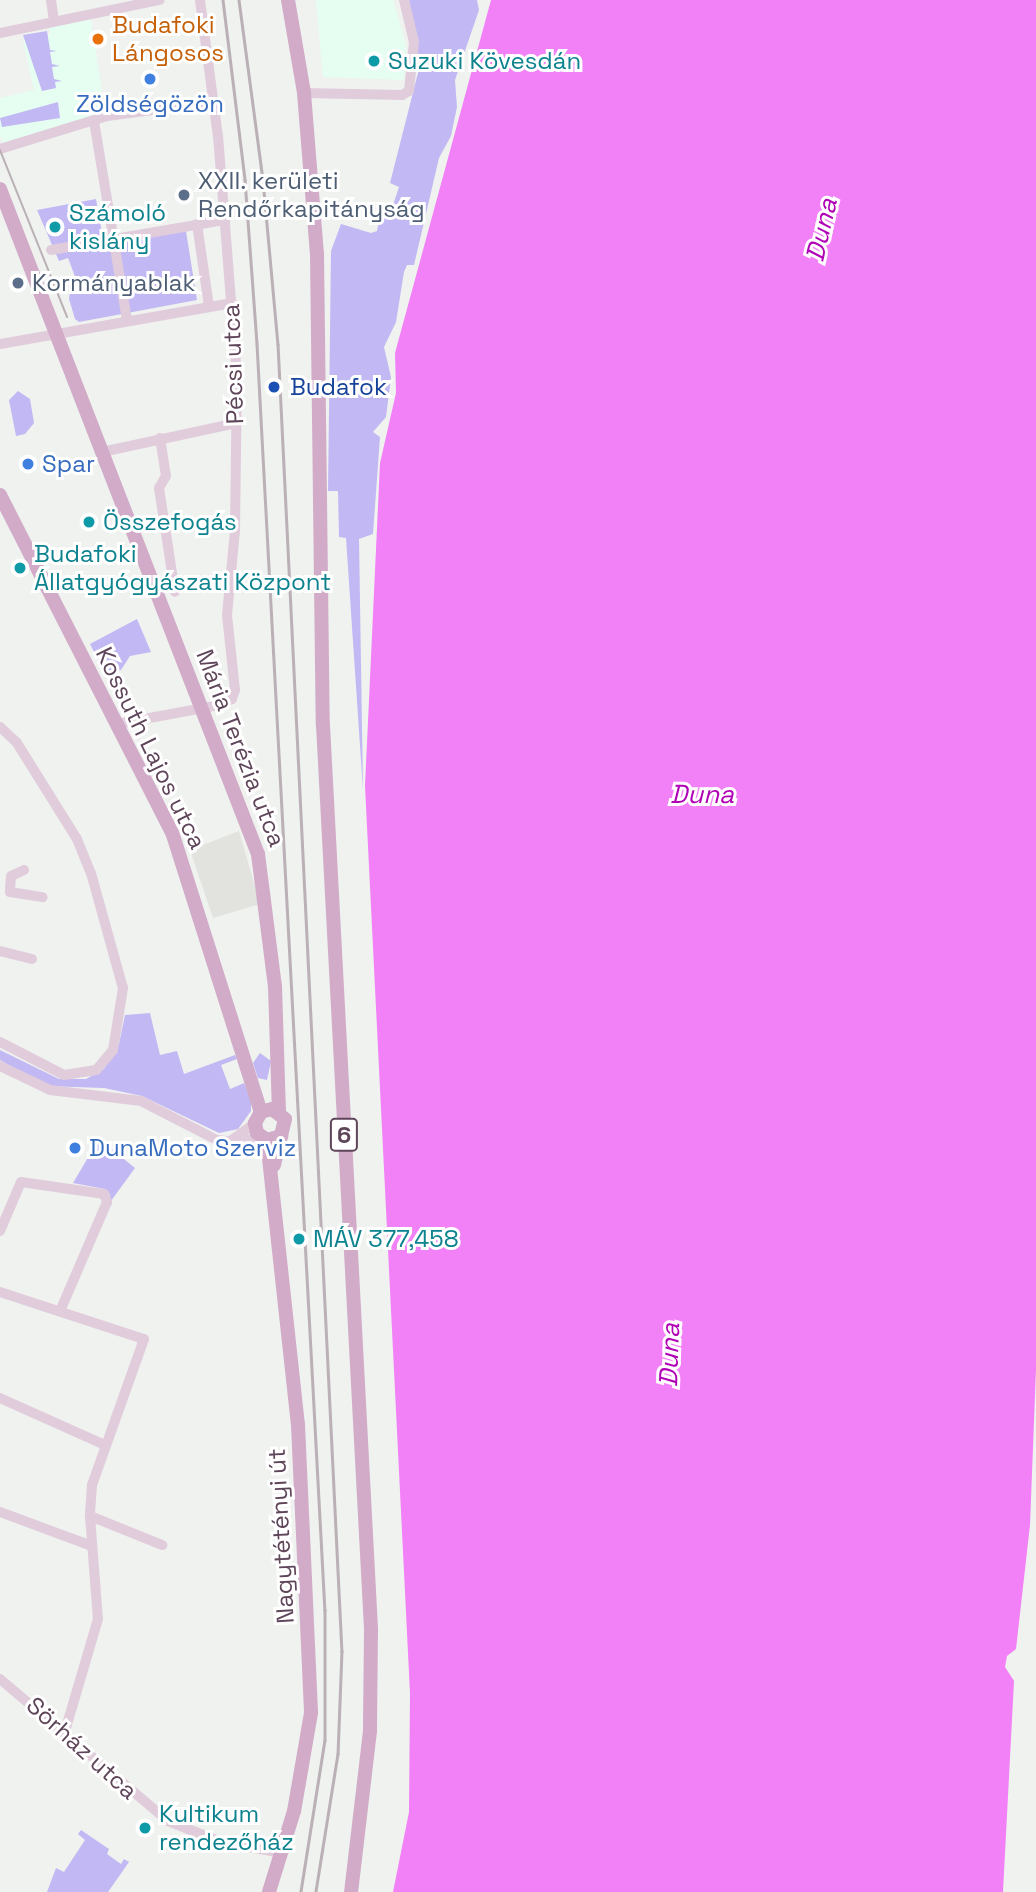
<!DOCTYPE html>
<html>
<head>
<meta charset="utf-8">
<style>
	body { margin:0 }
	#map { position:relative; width:1036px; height:1892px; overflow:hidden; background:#eff2ef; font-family:"Space Grotesk",sans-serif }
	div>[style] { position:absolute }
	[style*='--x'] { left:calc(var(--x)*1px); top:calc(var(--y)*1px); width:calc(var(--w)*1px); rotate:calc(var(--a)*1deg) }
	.commercial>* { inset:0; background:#e6fef1 }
	.education>* { inset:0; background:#e2e3df }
	.green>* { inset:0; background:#c1b8f4 }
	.water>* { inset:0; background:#f280f6 }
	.minor>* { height:10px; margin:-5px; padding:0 5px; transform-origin:5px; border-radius:5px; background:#e1ccdc }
	.major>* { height:14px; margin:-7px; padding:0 7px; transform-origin:7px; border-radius:7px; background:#d1abc8 }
	.tram>* { height:2px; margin:-1px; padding:0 1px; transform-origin:1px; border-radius:1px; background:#bab0b6 }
	.rail>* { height:2.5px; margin:-1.25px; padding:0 1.25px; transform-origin:1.25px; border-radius:1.25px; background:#bab0b6 }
	.dots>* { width:19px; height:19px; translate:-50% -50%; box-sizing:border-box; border:4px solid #fff; border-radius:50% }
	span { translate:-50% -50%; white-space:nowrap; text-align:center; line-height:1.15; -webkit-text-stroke:6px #fff; paint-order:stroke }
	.shield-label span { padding:2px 5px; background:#fff; border:2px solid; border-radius:5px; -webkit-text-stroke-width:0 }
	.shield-label { font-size:23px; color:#5f4559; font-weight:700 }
	.food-label { font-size:24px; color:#c56008 }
	.left { translate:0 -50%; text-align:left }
	.culture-label { font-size:24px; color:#0d838f }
	.shop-label { font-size:24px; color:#366cbe }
	.service-label { font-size:24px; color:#4e5e75 }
	.street-label { font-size:24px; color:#5f4559 }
	.transit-label { font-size:24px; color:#164399 }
	.water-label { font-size:26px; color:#b000b6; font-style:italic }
</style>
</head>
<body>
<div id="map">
	<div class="commercial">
		<div style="clip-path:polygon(316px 0,393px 0,406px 45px,404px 80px,323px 77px)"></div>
		<div style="clip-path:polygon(90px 14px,105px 111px,94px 121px,5px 148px,0 135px,0 98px,34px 90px,23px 40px,50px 34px,48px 22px)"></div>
	</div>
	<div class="education">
		<div style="clip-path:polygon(239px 831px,260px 904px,213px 918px,190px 850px)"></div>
	</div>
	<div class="green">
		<div style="clip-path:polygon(409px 0,477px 0,479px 10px,455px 80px,457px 107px,451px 136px,439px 158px,414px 265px,407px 265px,404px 272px,396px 322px,384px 347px,391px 377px,386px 417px,373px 432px,380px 437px,373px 534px,359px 539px,363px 790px,346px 538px,339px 537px,338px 491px,328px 491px,331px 251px,341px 224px,371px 233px,377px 231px,381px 208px,391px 211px,399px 187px,390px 183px,420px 65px)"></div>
		<div style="clip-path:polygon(47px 31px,50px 50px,57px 51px,50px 52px,52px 64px,60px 66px,52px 67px,54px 79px,62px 81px,55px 82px,56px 88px,42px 91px,23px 35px)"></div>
		<div style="clip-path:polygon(58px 102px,60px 118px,2px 127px,0 118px)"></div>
		<div style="clip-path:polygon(96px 199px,104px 245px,186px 231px,197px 300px,79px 322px,75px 319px,69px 299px,70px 291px,79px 287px,68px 258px,59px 261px,37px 210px)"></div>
		<div style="clip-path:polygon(18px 391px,30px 399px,34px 423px,25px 434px,16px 436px,9px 400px)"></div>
		<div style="clip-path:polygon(137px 619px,151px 652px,130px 656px,121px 670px,104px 672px,90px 644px)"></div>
		<div style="clip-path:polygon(150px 1013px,160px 1055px,177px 1051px,184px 1074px,235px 1055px,237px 1059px,221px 1065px,230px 1089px,244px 1083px,251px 1101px,251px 1111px,238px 1129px,219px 1133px,142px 1096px,104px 1088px,45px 1086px,0 1060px,0 1050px,59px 1079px,86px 1079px,104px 1069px,119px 1044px,125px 1015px)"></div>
		<div style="clip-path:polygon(260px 1053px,271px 1061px,267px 1080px,258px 1078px,253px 1063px)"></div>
		<div style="clip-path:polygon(99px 1139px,135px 1168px,108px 1205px,110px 1194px,105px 1189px,73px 1183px)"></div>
		<div style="clip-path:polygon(81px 1830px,109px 1849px,107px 1854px,121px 1864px,124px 1859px,129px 1862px,108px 1892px,47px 1892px,56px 1868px,64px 1872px,85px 1840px,78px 1834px)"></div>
	</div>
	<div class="water">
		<div style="clip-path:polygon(491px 0,1036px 0,1036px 1369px,1030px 1525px,1016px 1649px,1007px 1656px,1005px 1667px,1014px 1681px,1003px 1892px,393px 1892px,409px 1812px,410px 1693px,365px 786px,380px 463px,396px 393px,395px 353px)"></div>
	</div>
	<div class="minor">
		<div style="--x:51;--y:0;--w:21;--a:82"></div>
		<div style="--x:0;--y:33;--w:163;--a:-11.7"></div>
		<div style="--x:304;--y:93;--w:98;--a:1.2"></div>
		<div style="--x:402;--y:95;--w:8;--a:-30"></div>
		<div style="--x:409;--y:91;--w:49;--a:-84.2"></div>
		<div style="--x:414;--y:42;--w:43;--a:-103.4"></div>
		<div style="--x:94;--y:121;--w:203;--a:80.6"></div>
		<div style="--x:0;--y:149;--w:112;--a:-17.1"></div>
		<div style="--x:107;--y:116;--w:108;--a:-7.5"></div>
		<div style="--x:197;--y:224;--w:83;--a:81.7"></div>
		<div style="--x:51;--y:250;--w:177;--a:-9.8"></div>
		<div style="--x:0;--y:344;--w:236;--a:-10"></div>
		<div style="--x:160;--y:438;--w:38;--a:81"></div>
		<div style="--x:166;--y:476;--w:14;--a:120"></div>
		<div style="--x:159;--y:488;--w:105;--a:81.3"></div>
		<div style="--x:102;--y:452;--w:137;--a:-12.2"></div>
		<div style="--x:117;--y:724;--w:105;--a:-10.5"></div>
		<div style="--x:220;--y:705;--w:13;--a:-27"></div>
		<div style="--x:232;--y:699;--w:9;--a:-72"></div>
		<div style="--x:235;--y:690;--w:75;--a:-96.1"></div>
		<div style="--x:227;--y:615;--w:84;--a:-84.6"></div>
		<div style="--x:235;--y:531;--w:154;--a:-89.3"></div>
		<div style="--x:237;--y:377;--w:241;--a:-94.5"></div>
		<div style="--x:218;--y:137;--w:138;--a:-97.5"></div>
		<div style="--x:0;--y:727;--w:23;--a:43"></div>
		<div style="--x:17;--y:743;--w:113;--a:58"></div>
		<div style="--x:77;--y:839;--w:37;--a:68"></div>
		<div style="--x:91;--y:873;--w:119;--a:74.5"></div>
		<div style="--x:123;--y:988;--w:63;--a:99.2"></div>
		<div style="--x:113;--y:1050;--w:26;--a:130"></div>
		<div style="--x:96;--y:1070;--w:32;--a:171"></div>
		<div style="--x:64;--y:1075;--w:72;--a:-152.7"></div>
		<div style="--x:24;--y:870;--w:14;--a:155"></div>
		<div style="--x:11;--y:876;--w:16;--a:94"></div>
		<div style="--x:10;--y:892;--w:33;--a:9"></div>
		<div style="--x:0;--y:951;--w:33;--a:14"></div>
		<div style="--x:0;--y:1066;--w:55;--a:25.6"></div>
		<div style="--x:50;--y:1090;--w:92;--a:6.9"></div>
		<div style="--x:141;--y:1101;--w:85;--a:27.2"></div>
		<div style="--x:217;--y:1140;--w:20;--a:6"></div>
		<div style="--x:237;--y:1142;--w:25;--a:-12"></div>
		<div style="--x:229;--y:1142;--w:32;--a:-36"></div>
		<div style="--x:0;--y:1231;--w:53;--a:-66.8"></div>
		<div style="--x:21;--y:1182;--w:84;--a:8.2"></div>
		<div style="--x:104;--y:1194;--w:9;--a:69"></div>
		<div style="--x:107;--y:1202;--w:119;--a:113.3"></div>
		<div style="--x:0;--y:1292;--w:151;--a:18.1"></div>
		<div style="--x:144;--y:1339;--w:155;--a:109.6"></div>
		<div style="--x:92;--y:1485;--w:31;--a:94"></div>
		<div style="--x:90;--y:1516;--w:103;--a:85.6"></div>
		<div style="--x:98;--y:1619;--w:117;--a:106.4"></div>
		<div style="--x:0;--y:1398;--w:115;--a:24.1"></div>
		<div style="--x:0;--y:1512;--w:98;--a:20.3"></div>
		<div style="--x:90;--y:1516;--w:78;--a:21.9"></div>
		<div style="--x:0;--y:1679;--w:220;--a:40.2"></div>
		<div style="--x:168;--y:1821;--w:57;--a:21.6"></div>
		<div style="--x:221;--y:1842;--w:62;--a:10.2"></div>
	</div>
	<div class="major">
		<div style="--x:288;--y:0;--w:94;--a:80.2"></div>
		<div style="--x:304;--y:93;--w:162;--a:85.4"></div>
		<div style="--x:317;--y:254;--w:471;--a:89.3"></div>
		<div style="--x:323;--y:725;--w:906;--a:86.96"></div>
		<div style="--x:371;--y:1630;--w:101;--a:90.6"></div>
		<div style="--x:370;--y:1731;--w:162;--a:96.7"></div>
		<div style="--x:0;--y:189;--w:713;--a:68.8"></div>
		<div style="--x:258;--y:854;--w:133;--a:82.7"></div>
		<div style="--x:275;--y:986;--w:126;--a:88.2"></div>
		<div style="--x:0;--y:495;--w:381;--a:63"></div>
		<div style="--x:173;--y:835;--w:291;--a:72.4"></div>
		<div style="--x:267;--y:1140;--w:287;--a:83.8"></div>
		<div style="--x:298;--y:1425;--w:288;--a:87.4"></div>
		<div style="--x:311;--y:1713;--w:99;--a:99.8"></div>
		<div style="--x:294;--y:1811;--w:85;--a:107.2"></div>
		<div style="--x:274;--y:1165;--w:47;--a:-76.6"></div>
		<div style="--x:285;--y:1119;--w:16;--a:-142"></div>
		<div style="--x:272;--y:1109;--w:11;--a:165"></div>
		<div style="--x:261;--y:1112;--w:13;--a:119"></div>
		<div style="--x:255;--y:1123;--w:10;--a:79"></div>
		<div style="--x:257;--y:1133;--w:12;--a:35"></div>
		<div style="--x:267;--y:1140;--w:15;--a:-16"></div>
	</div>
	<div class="tram">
		<div style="--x:0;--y:150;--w:180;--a:68.1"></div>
	</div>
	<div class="rail">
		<div style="--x:223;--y:0;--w:181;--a:83"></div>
		<div style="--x:245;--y:180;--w:164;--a:85.8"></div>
		<div style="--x:257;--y:344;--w:1268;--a:86.93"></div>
		<div style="--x:325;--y:1610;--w:130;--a:90"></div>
		<div style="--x:325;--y:1740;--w:154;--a:99"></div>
		<div style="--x:239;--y:0;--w:182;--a:82.4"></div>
		<div style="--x:263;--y:180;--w:165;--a:84.8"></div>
		<div style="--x:278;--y:344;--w:1309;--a:87.2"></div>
		<div style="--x:342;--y:1651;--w:103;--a:92.2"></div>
		<div style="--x:338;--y:1754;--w:140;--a:99.1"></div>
	</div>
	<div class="dots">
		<div style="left:98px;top:39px;background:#e8710a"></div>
		<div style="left:374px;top:61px;background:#0f9aa8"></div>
		<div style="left:150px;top:79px;background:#3f7fe0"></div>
		<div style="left:184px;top:195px;background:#5c6f8a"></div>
		<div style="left:55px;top:227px;background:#0f9aa8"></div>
		<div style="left:18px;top:283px;background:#5c6f8a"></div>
		<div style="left:274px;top:387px;background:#1a4fb4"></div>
		<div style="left:28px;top:464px;background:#3f7fe0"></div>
		<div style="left:89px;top:522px;background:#0f9aa8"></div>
		<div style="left:20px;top:568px;background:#0f9aa8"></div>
		<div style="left:75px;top:1148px;background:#3f7fe0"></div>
		<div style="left:299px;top:1239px;background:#0f9aa8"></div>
		<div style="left:145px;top:1828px;background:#0f9aa8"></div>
	</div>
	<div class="shield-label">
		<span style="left:344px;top:1135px">6</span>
	</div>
	<div class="food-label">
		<span class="left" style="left:112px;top:39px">Budafoki<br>Lángosos</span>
	</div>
	<div class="culture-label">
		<span class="left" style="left:388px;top:61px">Suzuki Kövesdán</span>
		<span class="left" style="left:69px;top:227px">Számoló<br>kislány</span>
		<span class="left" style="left:103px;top:522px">Összefogás</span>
		<span class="left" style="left:34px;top:568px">Budafoki<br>Állatgyógyászati Központ</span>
		<span class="left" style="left:313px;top:1239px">MÁV 377,458</span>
		<span class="left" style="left:159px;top:1828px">Kultikum<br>rendezőház</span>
	</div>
	<div class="shop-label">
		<span style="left:150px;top:104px">Zöldségözön</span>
		<span class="left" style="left:42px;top:464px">Spar</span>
		<span class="left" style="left:89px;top:1148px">DunaMoto Szerviz</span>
	</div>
	<div class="service-label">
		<span class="left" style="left:198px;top:195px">XXII. kerületi<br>Rendőrkapitányság</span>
		<span class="left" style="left:32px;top:283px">Kormányablak</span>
	</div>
	<div class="street-label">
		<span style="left:233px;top:364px;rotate:-92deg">Pécsi utca</span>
		<span style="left:151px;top:748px;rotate:64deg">Kossuth Lajos utca</span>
		<span style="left:241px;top:748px;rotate:69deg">Mária Terézia utca</span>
		<span style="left:281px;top:1536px;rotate:-93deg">Nagytétényi út</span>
		<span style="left:82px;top:1748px;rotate:42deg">Sörház utca</span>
	</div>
	<div class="transit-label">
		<span class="left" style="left:290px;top:387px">Budafok</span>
	</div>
	<div class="water-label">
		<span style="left:822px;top:230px;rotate:-77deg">Duna</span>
		<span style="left:702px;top:795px">Duna</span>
		<span style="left:670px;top:1355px;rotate:-88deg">Duna</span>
	</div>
</div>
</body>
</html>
